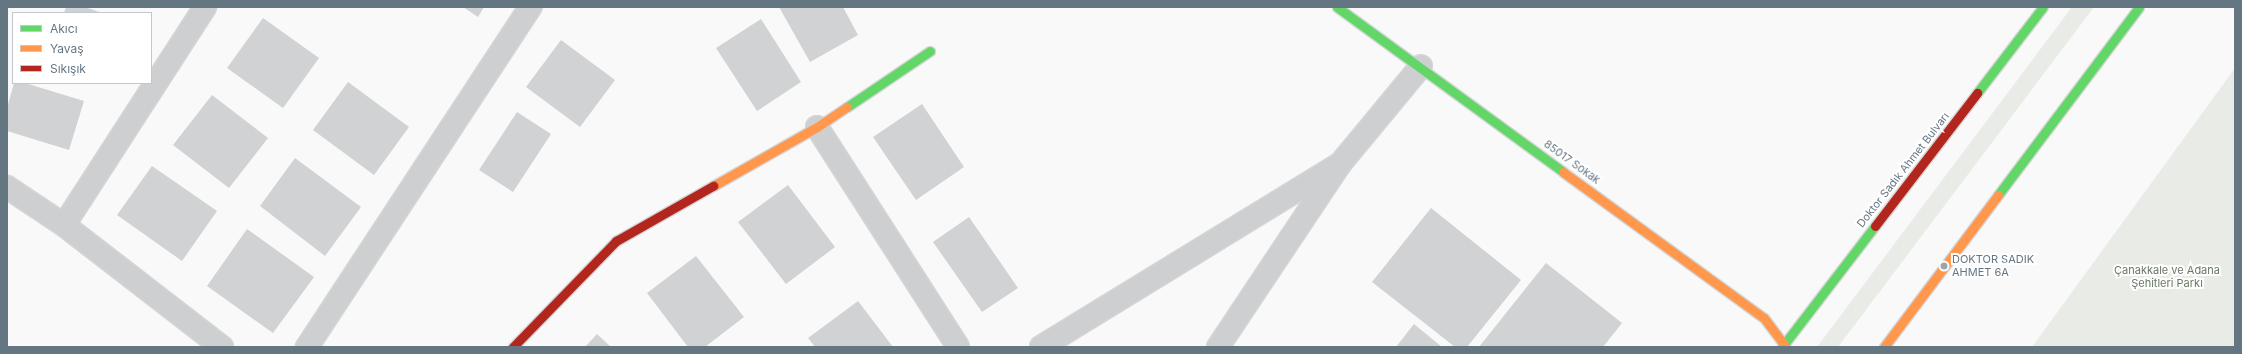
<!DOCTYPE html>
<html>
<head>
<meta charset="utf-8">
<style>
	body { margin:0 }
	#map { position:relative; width:2242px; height:354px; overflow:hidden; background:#f9f9f9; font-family:Inter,sans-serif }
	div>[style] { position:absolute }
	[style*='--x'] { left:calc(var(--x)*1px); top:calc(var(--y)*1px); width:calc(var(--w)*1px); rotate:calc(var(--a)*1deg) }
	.green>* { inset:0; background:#e8ebe6 }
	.building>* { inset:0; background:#d0d2d3 }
	.roads { filter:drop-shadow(1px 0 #d5d6d7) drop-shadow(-1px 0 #d5d6d7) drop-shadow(0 1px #d5d6d7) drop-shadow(0 -1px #d5d6d7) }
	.street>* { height:22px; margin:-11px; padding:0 11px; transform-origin:11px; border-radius:11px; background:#cecfd0 }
	.fast>* { height:9px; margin:-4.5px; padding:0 4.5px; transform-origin:4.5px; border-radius:4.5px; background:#63d668 }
	.slow>* { height:9px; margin:-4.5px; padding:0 4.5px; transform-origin:4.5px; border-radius:4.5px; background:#ff974d }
	.jam>* { height:9px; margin:-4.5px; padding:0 4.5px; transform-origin:4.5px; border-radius:4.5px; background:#b3261e }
	.dots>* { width:11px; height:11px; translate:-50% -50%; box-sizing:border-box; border:2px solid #fff; border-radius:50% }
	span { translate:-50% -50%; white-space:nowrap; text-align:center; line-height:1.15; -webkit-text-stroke:4px #fff; paint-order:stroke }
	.street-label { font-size:11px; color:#657683 }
	.poi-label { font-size:11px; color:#657683 }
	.left { translate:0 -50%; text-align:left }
	.park-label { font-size:11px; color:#687a64 }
	.frame { position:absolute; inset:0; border:8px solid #657683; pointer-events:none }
	.legend { position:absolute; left:12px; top:12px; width:140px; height:72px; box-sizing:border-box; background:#fff; border:1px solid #c1c8cd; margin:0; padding:5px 7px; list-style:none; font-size:12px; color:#657683 }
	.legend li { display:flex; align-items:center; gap:8px; height:20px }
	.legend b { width:20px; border:1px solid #c1c8cd }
</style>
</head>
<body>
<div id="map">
	<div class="green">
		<div style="clip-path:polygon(2072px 7px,2094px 7px,1838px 347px,1817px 347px)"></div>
		<div style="clip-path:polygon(2235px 68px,2235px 347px,2032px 347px)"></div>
	</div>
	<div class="building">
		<div style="clip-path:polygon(66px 7px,85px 7px,102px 13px,64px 13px)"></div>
		<div style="clip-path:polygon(463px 7px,484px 7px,478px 17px)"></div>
		<div style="clip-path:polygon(779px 7px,843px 7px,858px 35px,810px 62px)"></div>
		<div style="clip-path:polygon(263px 18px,319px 58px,283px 108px,227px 68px)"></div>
		<div style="clip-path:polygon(761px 19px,801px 82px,757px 111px,716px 48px)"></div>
		<div style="clip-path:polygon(561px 40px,615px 80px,580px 127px,526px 87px)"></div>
		<div style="clip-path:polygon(348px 82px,409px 127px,374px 175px,313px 130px)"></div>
		<div style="clip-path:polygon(14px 83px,25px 83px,84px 101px,69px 150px,7px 131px,7px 108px)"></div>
		<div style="clip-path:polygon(212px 95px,268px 138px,229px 188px,173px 145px)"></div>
		<div style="clip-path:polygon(922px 104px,964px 167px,916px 200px,873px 137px)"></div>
		<div style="clip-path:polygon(517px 112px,551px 134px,513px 192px,479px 170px)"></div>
		<div style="clip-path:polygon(295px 158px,361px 207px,325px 256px,260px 206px)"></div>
		<div style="clip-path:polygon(152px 166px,217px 211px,182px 261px,117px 215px)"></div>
		<div style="clip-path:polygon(788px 185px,835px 247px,786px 284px,738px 222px)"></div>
		<div style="clip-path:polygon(1431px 208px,1521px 280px,1467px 347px,1455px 347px,1372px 282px)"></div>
		<div style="clip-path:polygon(969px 217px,1018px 288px,982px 312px,933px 242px)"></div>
		<div style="clip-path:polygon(247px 229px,314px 277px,273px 333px,207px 286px)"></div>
		<div style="clip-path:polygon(696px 256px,744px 317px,705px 347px,688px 347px,647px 293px)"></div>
		<div style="clip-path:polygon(1546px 263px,1622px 323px,1603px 347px,1479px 347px)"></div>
		<div style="clip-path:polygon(858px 301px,893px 347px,815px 347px,808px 338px)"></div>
		<div style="clip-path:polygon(1414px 324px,1442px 347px,1396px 347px)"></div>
		<div style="clip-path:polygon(597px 334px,611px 347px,585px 347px)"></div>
	</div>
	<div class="roads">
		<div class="street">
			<div style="--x:817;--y:127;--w:261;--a:57.3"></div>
			<div style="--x:7;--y:187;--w:69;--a:33.7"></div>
			<div style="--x:64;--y:225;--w:200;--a:37.7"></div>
			<div style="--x:64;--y:225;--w:260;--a:-57.1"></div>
			<div style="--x:307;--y:347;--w:407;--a:-56.7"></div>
			<div style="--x:1041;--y:347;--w:351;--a:-31.5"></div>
			<div style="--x:1218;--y:347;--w:220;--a:-56.3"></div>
			<div style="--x:1340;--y:164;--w:127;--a:-50.4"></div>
		</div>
		<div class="fast">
			<div style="--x:1337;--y:7;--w:280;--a:36.1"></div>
			<div style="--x:1977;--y:93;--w:108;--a:-52.5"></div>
			<div style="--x:847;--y:107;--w:100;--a:-34"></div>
			<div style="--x:1998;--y:195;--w:235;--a:-53.1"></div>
			<div style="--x:1782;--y:347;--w:153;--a:-52.5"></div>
		</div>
		<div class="slow">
			<div style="--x:1563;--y:172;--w:248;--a:36"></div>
			<div style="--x:1764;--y:318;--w:34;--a:53"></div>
			<div style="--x:713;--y:186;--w:120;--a:-29.6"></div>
			<div style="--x:817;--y:127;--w:36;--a:-34"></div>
			<div style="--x:1884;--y:347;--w:190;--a:-53.1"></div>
		</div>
		<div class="jam">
			<div style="--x:1875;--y:226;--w:168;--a:-52.5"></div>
			<div style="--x:513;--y:347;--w:148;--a:-45.8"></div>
			<div style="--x:616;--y:241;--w:112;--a:-29.6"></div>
		</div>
	</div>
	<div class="dots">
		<div style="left:1944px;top:266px;background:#99a4ac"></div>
	</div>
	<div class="street-label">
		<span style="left:1572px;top:162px;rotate:36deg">85017 Sokak</span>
		<span style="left:1903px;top:170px;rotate:-52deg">Doktor Sadık Ahmet Bulvarı</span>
	</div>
	<div class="poi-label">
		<span class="left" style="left:1952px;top:266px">DOKTOR SADIK<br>AHMET 6A</span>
	</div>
	<div class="park-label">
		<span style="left:2167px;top:277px">Çanakkale ve Adana<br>Şehitleri Parkı</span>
	</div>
	<div class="frame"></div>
	<ul class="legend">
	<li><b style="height:5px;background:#63d668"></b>Akıcı</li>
	<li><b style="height:5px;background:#ff974d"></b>Yavaş</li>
	<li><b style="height:5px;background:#b3261e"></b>Sıkışık</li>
	</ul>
</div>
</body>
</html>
